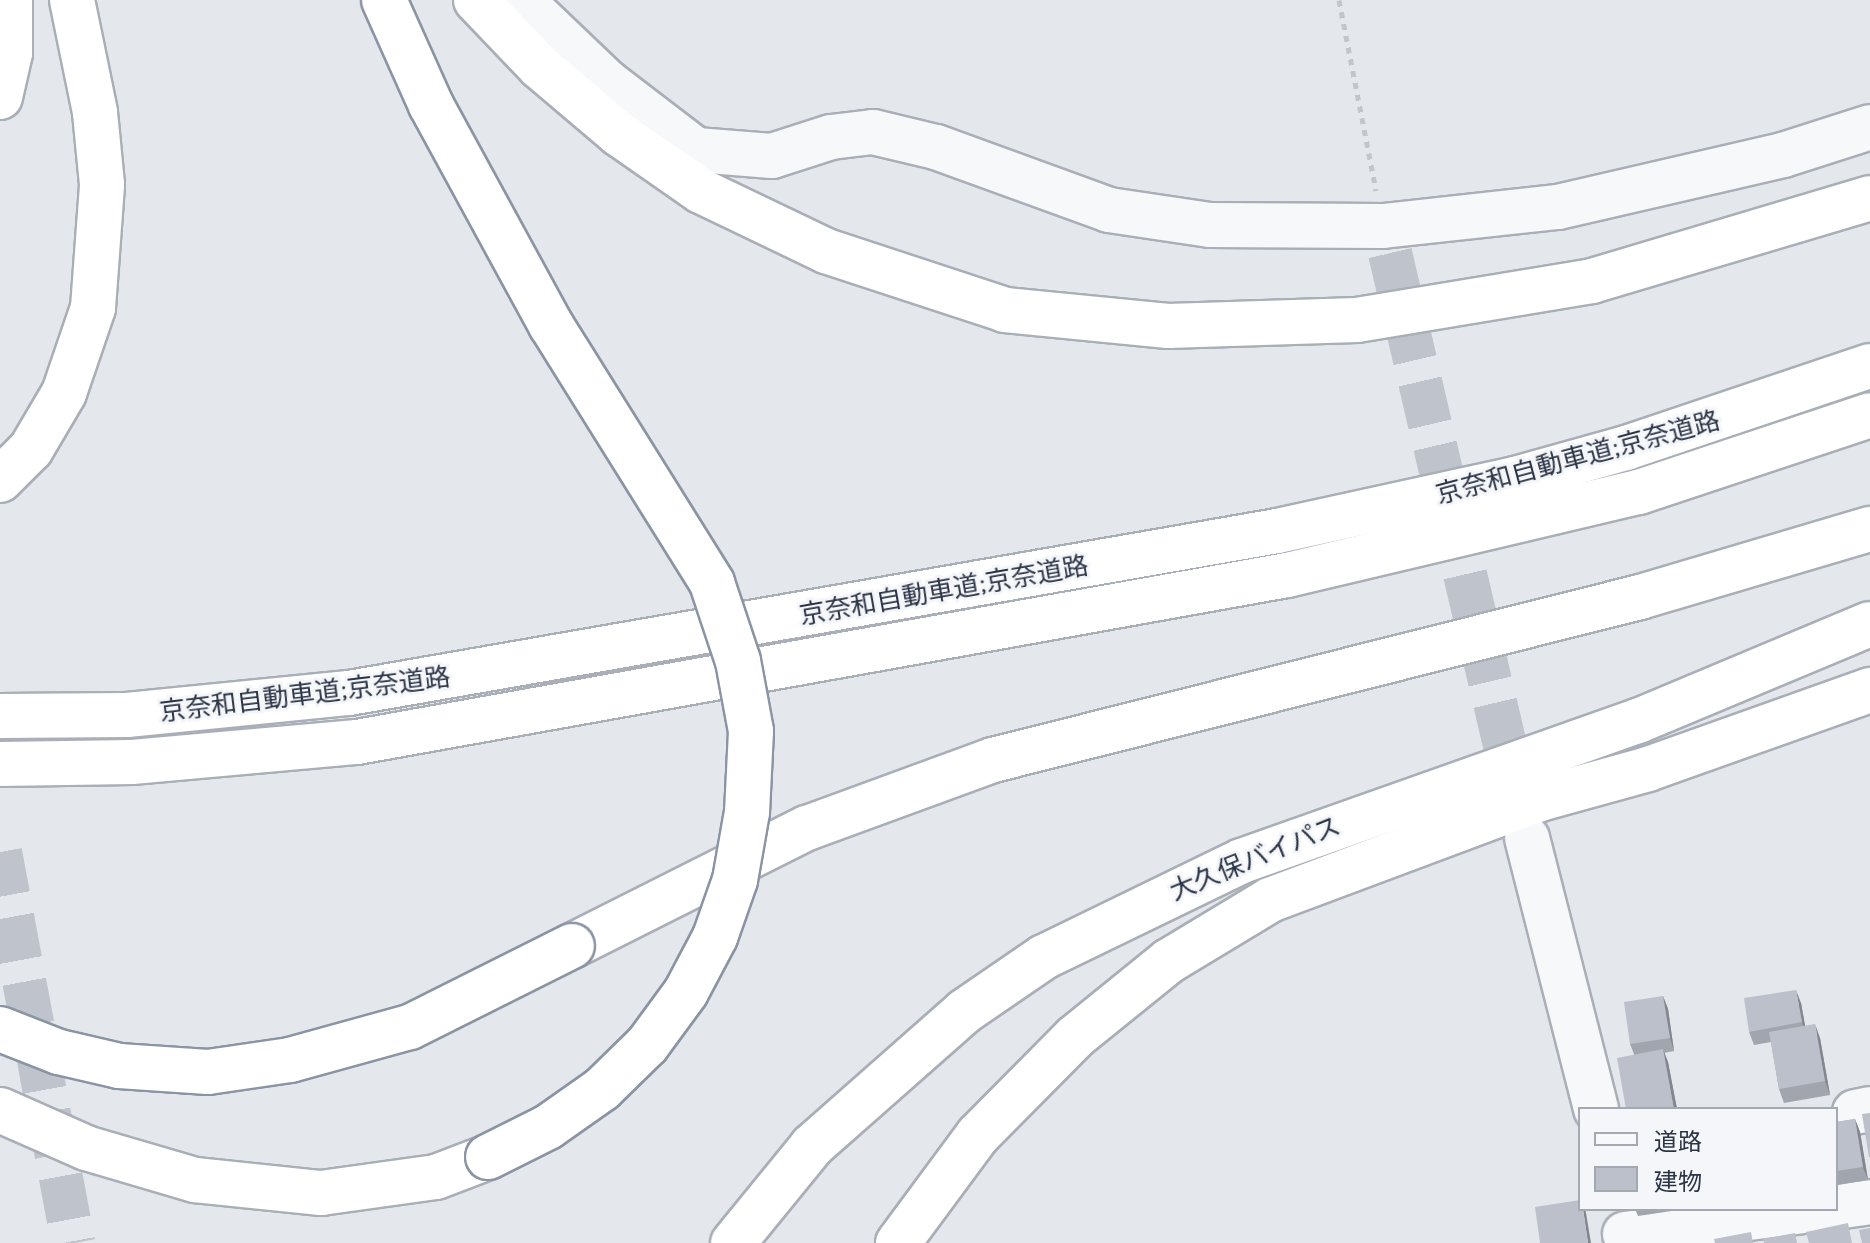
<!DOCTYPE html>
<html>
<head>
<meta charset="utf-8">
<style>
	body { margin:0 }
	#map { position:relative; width:1870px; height:1243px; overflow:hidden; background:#e4e7ec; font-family:Karla,"Noto Sans JP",sans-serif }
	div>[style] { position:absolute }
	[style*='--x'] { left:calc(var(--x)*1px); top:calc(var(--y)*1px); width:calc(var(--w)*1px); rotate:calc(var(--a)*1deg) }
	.minor-tunnel>* { height:44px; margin-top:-22px; transform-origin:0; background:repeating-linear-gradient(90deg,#bfc3cb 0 44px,transparent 0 66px) }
	.path>* { height:5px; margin-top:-2.5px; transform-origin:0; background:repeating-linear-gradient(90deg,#c2c5cb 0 6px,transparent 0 12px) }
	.roads { filter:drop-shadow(2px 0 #a9aeb7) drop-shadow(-2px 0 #a9aeb7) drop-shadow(0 2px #a9aeb7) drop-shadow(0 -2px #a9aeb7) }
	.minor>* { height:44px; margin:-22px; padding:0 22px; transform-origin:22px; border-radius:22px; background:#f7f8fa }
	.highway>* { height:44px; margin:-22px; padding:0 22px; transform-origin:22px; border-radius:22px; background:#fff }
	.bridges { filter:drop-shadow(2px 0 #8b94a3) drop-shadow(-2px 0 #8b94a3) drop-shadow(0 2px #8b94a3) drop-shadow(0 -2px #8b94a3) }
	.highway-bridge>* { height:44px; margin:-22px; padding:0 22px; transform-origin:22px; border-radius:22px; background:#fff }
	.wall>* { inset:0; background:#a1a5ae }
	.shaded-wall>* { inset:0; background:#83868d }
	.building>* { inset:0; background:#bbc0ca }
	span { translate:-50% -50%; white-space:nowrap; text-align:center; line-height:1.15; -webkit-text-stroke:6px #f4f6f9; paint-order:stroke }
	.street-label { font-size:26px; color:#2b3445 }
	.legend { position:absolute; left:1578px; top:1107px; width:260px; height:104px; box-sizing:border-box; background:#f4f6f9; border:2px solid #a4a8b1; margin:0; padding:10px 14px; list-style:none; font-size:24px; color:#2b3445 }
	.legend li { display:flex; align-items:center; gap:16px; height:40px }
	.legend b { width:40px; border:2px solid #a4a8b1 }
</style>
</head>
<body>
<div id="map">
	<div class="minor-tunnel">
		<div style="--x:1390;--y:253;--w:567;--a:76.85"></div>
		<div style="--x:0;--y:852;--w:398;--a:79.4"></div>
	</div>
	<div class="path">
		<div style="--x:1339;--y:0;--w:194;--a:79"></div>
	</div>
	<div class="roads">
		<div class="minor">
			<div style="--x:521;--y:0;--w:119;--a:43.6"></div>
			<div style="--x:607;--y:82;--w:112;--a:37.4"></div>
			<div style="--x:696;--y:150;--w:76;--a:4.5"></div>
			<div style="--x:772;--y:156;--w:62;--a:-17.9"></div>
			<div style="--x:831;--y:137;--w:42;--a:-6.8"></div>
			<div style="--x:873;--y:132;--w:65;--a:13.4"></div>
			<div style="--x:936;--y:147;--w:184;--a:20"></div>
			<div style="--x:1109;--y:210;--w:102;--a:8.4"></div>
			<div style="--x:1210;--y:225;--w:173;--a:0.3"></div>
			<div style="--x:1383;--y:226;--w:176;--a:-6.2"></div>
			<div style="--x:1558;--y:207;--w:231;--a:-13"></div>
			<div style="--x:1783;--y:155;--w:91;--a:-17.8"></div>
			<div style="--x:1527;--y:838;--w:280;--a:75.7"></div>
			<div style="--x:1855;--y:1112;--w:15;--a:-11"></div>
			<div style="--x:1836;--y:1207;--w:34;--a:-8"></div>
			<div style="--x:1625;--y:1234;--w:196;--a:-7.3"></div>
		</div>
		<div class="highway">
			<div style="--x:476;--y:0;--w:93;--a:46.3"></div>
			<div style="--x:540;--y:67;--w:104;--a:40.3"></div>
			<div style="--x:619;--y:134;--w:100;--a:34.8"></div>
			<div style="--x:701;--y:191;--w:139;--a:25.6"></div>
			<div style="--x:826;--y:251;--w:188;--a:18.2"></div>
			<div style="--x:1005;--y:310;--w:164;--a:5.6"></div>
			<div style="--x:1168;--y:326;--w:189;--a:-1.8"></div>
			<div style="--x:1357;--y:320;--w:238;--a:-9.4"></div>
			<div style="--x:1592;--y:281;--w:290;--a:-16.6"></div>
			<div style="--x:0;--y:97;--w:45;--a:-77.2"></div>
			<div style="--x:10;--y:53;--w:53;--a:-90"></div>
			<div style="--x:0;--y:480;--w:44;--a:-45"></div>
			<div style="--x:31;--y:449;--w:65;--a:-59.5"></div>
			<div style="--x:64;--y:393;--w:90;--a:-71.2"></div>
			<div style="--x:93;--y:308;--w:124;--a:-85.8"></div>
			<div style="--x:102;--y:184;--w:72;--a:-95.6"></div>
			<div style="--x:95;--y:112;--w:114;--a:-101.6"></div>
			<div style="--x:0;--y:716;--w:127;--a:-0.5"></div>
			<div style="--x:127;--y:715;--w:223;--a:-5.7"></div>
			<div style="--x:349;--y:693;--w:942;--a:-9.9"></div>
			<div style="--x:1277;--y:531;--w:244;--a:-12.3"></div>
			<div style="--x:1515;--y:479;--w:115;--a:-15.6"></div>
			<div style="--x:1626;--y:448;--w:257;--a:-18.6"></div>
			<div style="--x:0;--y:764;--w:132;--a:-0.9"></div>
			<div style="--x:132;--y:762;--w:226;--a:-5.1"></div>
			<div style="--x:357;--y:742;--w:945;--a:-10.18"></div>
			<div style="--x:1287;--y:575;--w:362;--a:-13.3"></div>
			<div style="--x:1639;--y:492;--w:243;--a:-18.4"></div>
			<div style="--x:572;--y:946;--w:263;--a:-26.7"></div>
			<div style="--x:807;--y:828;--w:198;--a:-20.1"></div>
			<div style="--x:993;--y:760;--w:667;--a:-14.14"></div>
			<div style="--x:1640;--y:597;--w:240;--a:-16.5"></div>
			<div style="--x:0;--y:1110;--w:94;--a:23.8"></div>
			<div style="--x:86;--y:1148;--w:114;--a:16.4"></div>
			<div style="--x:195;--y:1180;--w:127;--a:5.9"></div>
			<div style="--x:321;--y:1193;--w:116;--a:-7.9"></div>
			<div style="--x:436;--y:1177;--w:56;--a:-21"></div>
			<div style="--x:733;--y:1243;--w:125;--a:-50.8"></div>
			<div style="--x:812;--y:1146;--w:204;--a:-41.4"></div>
			<div style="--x:965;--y:1011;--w:96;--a:-34.4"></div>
			<div style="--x:1044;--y:957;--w:220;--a:-25.9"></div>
			<div style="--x:1242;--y:861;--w:420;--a:-19.5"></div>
			<div style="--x:1638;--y:721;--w:251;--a:-22.7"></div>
			<div style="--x:898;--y:1243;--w:134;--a:-53.5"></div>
			<div style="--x:978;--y:1135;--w:138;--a:-45.3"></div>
			<div style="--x:1075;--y:1037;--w:121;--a:-39"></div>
			<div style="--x:1169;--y:961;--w:118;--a:-31.1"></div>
			<div style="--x:1270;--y:900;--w:288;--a:-20.5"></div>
			<div style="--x:1540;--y:799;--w:112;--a:-15.5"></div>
			<div style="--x:1648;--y:769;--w:236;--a:-19.6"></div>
		</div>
	</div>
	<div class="bridges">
		<div class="highway-bridge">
			<div style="--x:384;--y:0;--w:115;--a:65.9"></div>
			<div style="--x:431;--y:105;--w:251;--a:61.4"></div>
			<div style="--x:551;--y:325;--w:304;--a:58"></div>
			<div style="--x:712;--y:583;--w:82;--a:71.6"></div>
			<div style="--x:738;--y:661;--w:71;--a:79.5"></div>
			<div style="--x:751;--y:731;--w:81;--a:92.8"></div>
			<div style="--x:747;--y:812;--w:69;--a:100"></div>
			<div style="--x:735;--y:880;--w:60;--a:109.3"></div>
			<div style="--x:715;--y:937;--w:62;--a:117.8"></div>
			<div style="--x:686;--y:992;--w:66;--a:126.3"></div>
			<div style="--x:647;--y:1045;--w:63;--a:135.6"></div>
			<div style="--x:602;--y:1089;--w:66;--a:144.9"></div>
			<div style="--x:548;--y:1127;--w:67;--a:153.4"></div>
			<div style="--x:0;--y:1029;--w:63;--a:21.3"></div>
			<div style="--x:59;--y:1052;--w:62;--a:13.1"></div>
			<div style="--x:119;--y:1066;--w:89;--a:3.9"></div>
			<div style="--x:208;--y:1072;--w:83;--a:-8.3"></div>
			<div style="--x:290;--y:1060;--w:124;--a:-15.4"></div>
			<div style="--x:410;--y:1027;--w:181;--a:-26.6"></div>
		</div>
	</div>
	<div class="wall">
		<div style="clip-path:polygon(1663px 996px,1668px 1009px,1674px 1051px,1664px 1053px,1668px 1062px,1677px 1109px,1626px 1109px,1634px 1054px,1630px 1044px)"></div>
		<div style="clip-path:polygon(1801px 1003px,1805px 1026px,1820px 1038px,1830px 1095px,1784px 1103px,1779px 1089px,1771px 1042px,1754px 1045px,1749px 1032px)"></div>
		<div style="clip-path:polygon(1855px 1119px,1860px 1132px,1868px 1180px,1838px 1185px,1836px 1178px,1836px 1122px)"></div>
		<div style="clip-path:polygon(1635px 1209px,1685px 1209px,1638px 1216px)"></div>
	</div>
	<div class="shaded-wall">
		<div style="clip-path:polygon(1796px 990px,1801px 1003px,1807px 1036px,1802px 1022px)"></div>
		<div style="clip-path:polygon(1663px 996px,1668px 1009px,1674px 1051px,1670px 1038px)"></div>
		<div style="clip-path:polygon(1815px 1024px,1820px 1038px,1830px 1095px,1825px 1081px)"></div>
		<div style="clip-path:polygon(1663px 1049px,1668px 1062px,1677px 1109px,1674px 1109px)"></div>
		<div style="clip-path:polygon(1855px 1119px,1860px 1132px,1868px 1180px,1863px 1167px)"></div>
		<div style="clip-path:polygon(1583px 1209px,1585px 1209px,1586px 1213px,1591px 1243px,1588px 1243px)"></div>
	</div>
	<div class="building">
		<div style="clip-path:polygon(1796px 990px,1802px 1022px,1749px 1032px,1744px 998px)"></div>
		<div style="clip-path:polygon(1663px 996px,1670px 1038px,1630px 1044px,1624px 1002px)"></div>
		<div style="clip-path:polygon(1815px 1024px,1825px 1081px,1779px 1089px,1769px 1032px)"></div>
		<div style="clip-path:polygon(1663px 1049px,1674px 1109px,1626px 1109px,1617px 1058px)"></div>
		<div style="clip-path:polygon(1870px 1113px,1870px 1157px,1869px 1157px,1862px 1114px)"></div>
		<div style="clip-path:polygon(1855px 1119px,1863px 1167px,1836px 1171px,1836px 1122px)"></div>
		<div style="clip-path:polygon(1580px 1200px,1580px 1209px,1583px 1209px,1588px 1243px,1540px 1243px,1535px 1207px)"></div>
		<div style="clip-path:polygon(1848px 1223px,1852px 1243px,1809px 1243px,1806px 1232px)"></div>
		<div style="clip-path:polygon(1870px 1228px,1870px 1243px,1862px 1243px,1859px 1230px)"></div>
		<div style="clip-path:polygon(1751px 1232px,1753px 1243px,1715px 1243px,1714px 1239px)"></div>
		<div style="clip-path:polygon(1795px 1233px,1797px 1243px,1764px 1243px,1763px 1239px)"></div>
	</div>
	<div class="street-label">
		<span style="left:1578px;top:458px;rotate:-15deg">京奈和自動車道;京奈道路</span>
		<span style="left:944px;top:591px;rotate:-10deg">京奈和自動車道;京奈道路</span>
		<span style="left:305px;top:695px;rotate:-7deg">京奈和自動車道;京奈道路</span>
		<span style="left:1255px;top:859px;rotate:-22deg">大久保バイパス</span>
	</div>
	<ul class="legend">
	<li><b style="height:10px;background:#f7f8fa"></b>道路</li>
	<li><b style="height:22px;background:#bbc0ca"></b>建物</li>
	</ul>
</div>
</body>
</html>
